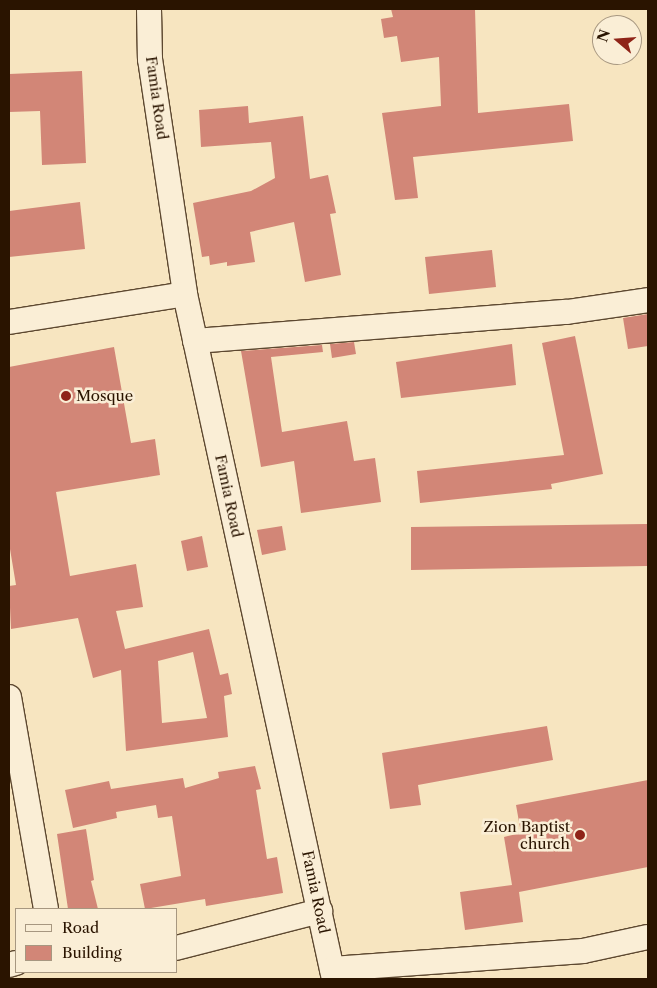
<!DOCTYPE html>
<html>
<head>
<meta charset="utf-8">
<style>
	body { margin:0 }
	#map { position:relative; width:657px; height:988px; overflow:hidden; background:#f7e5c0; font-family:"Libre Caslon Text",serif }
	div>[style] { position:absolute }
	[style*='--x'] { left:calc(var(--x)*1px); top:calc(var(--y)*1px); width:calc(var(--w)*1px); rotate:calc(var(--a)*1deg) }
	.building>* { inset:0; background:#d28677 }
	.roads { filter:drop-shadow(1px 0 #5d4830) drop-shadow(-1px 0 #5d4830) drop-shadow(0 1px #5d4830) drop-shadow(0 -1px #5d4830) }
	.minor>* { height:24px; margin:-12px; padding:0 12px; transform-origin:12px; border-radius:12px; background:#faeed6 }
	.dots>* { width:14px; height:14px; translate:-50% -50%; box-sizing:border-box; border:2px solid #faeed6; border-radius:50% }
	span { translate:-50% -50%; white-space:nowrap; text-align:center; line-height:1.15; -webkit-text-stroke:5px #faeed6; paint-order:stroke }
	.street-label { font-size:15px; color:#2a1400 }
	.poi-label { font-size:15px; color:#2a1400 }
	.left { translate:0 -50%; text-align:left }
	.right { translate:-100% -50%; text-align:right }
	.frame { position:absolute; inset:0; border:10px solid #2a1400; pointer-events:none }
	.legend { position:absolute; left:15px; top:908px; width:162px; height:65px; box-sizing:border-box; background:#faeed6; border:1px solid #a79780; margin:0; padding:6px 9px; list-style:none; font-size:15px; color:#2a1400 }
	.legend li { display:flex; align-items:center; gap:10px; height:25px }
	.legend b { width:25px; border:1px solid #a79780 }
	.north { position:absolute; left:592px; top:15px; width:50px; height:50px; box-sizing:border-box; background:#faeed6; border:1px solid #a79780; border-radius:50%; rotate:288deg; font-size:14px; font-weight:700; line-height:20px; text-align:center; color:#2a1400 }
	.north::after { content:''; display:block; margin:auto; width:18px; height:22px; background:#8f2418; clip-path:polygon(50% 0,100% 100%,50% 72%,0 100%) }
</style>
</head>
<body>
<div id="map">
	<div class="building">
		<div style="clip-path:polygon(391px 9px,475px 9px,478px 113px,569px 104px,573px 141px,413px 157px,418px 198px,395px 200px,382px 113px,441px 106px,439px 57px,401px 62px,397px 36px,384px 38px,381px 19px,393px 17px)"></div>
		<div style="clip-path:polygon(82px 71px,86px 163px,42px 165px,40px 111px,9px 112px,9px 74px)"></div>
		<div style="clip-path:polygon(248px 106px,249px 123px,303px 116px,310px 179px,328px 175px,336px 213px,330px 214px,341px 275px,305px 282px,294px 222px,250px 232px,255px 262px,227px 266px,227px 262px,210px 265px,209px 256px,202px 257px,193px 203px,251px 191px,275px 178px,271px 142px,201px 147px,199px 110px)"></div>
		<div style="clip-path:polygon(80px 202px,85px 249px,9px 257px,9px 211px)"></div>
		<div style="clip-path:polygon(492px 250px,496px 287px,429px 294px,425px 257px)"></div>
		<div style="clip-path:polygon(648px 314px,648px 346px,628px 349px,623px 318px)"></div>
		<div style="clip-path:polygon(575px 336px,603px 474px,551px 484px,552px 489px,420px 503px,417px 471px,564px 455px,542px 343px)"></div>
		<div style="clip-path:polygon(354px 342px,356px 354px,332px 358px,330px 344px)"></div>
		<div style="clip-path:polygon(512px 344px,516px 385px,401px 398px,396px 362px)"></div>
		<div style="clip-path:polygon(322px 345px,323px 352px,271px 357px,282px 432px,347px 421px,354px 461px,375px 458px,381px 502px,301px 513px,294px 461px,261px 467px,241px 351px)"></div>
		<div style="clip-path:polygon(evenodd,114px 347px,131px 443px,155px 439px,160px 475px,56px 492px,70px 576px,136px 564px,143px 607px,116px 611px,125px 649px,209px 629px,220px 675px,228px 673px,232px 694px,224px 696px,228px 737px,126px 751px,121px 670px,93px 678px,78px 618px,11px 629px,9px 586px,16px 585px,9px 543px,9px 367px,114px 347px,193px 652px,207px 718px,162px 723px,158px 661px,193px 652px)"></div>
		<div style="clip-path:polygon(647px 524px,647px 566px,411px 570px,411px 527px)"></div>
		<div style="clip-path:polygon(282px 526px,286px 550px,262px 555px,257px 530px)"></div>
		<div style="clip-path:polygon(202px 536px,208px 567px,187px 571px,181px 541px)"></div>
		<div style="clip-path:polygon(547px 726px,553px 760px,418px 785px,421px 805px,390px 809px,382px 753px)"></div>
		<div style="clip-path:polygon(255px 766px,261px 789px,256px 790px,267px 859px,277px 857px,283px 893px,206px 906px,205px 899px,145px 909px,140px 884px,181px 876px,172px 816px,158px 818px,156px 805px,116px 812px,117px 818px,73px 828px,65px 790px,109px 781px,111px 789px,183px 778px,185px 788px,219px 778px,218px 772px)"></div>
		<div style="clip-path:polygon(648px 780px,648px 867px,519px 892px,523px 922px,465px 930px,460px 892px,512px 885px,504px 837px,521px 833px,516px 805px)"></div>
		<div style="clip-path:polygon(86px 829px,94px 880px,91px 881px,98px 909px,68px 909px,57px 834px)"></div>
	</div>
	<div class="roads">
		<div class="minor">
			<div style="--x:149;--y:9;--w:50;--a:88.9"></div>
			<div style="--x:150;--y:59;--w:238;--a:81.5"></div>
			<div style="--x:185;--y:294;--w:701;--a:77.73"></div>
			<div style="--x:9;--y:322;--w:178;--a:-9"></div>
			<div style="--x:195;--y:341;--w:373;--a:-4.5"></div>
			<div style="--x:567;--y:312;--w:82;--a:-8.4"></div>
			<div style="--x:9;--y:697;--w:215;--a:80.1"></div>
			<div style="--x:176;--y:948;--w:149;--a:-14.4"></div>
			<div style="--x:9;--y:965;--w:7;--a:-16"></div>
			<div style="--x:332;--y:969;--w:252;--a:-4.1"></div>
			<div style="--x:583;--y:951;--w:66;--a:-12.2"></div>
		</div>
	</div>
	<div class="dots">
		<div style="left:66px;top:396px;background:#8f2418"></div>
		<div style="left:580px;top:835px;background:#8f2418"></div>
	</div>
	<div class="street-label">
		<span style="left:157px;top:98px;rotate:82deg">Famia Road</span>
		<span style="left:229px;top:496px;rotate:78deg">Famia Road</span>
		<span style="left:316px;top:892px;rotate:78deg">Famia Road</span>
	</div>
	<div class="poi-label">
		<span class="left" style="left:76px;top:396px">Mosque</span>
		<span class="right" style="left:570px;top:835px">Zion Baptist<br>church</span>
	</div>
	<div class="frame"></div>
	<ul class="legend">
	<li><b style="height:6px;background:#faeed6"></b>Road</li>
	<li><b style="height:14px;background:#d28677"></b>Building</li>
	</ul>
	<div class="north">N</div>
</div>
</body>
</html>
